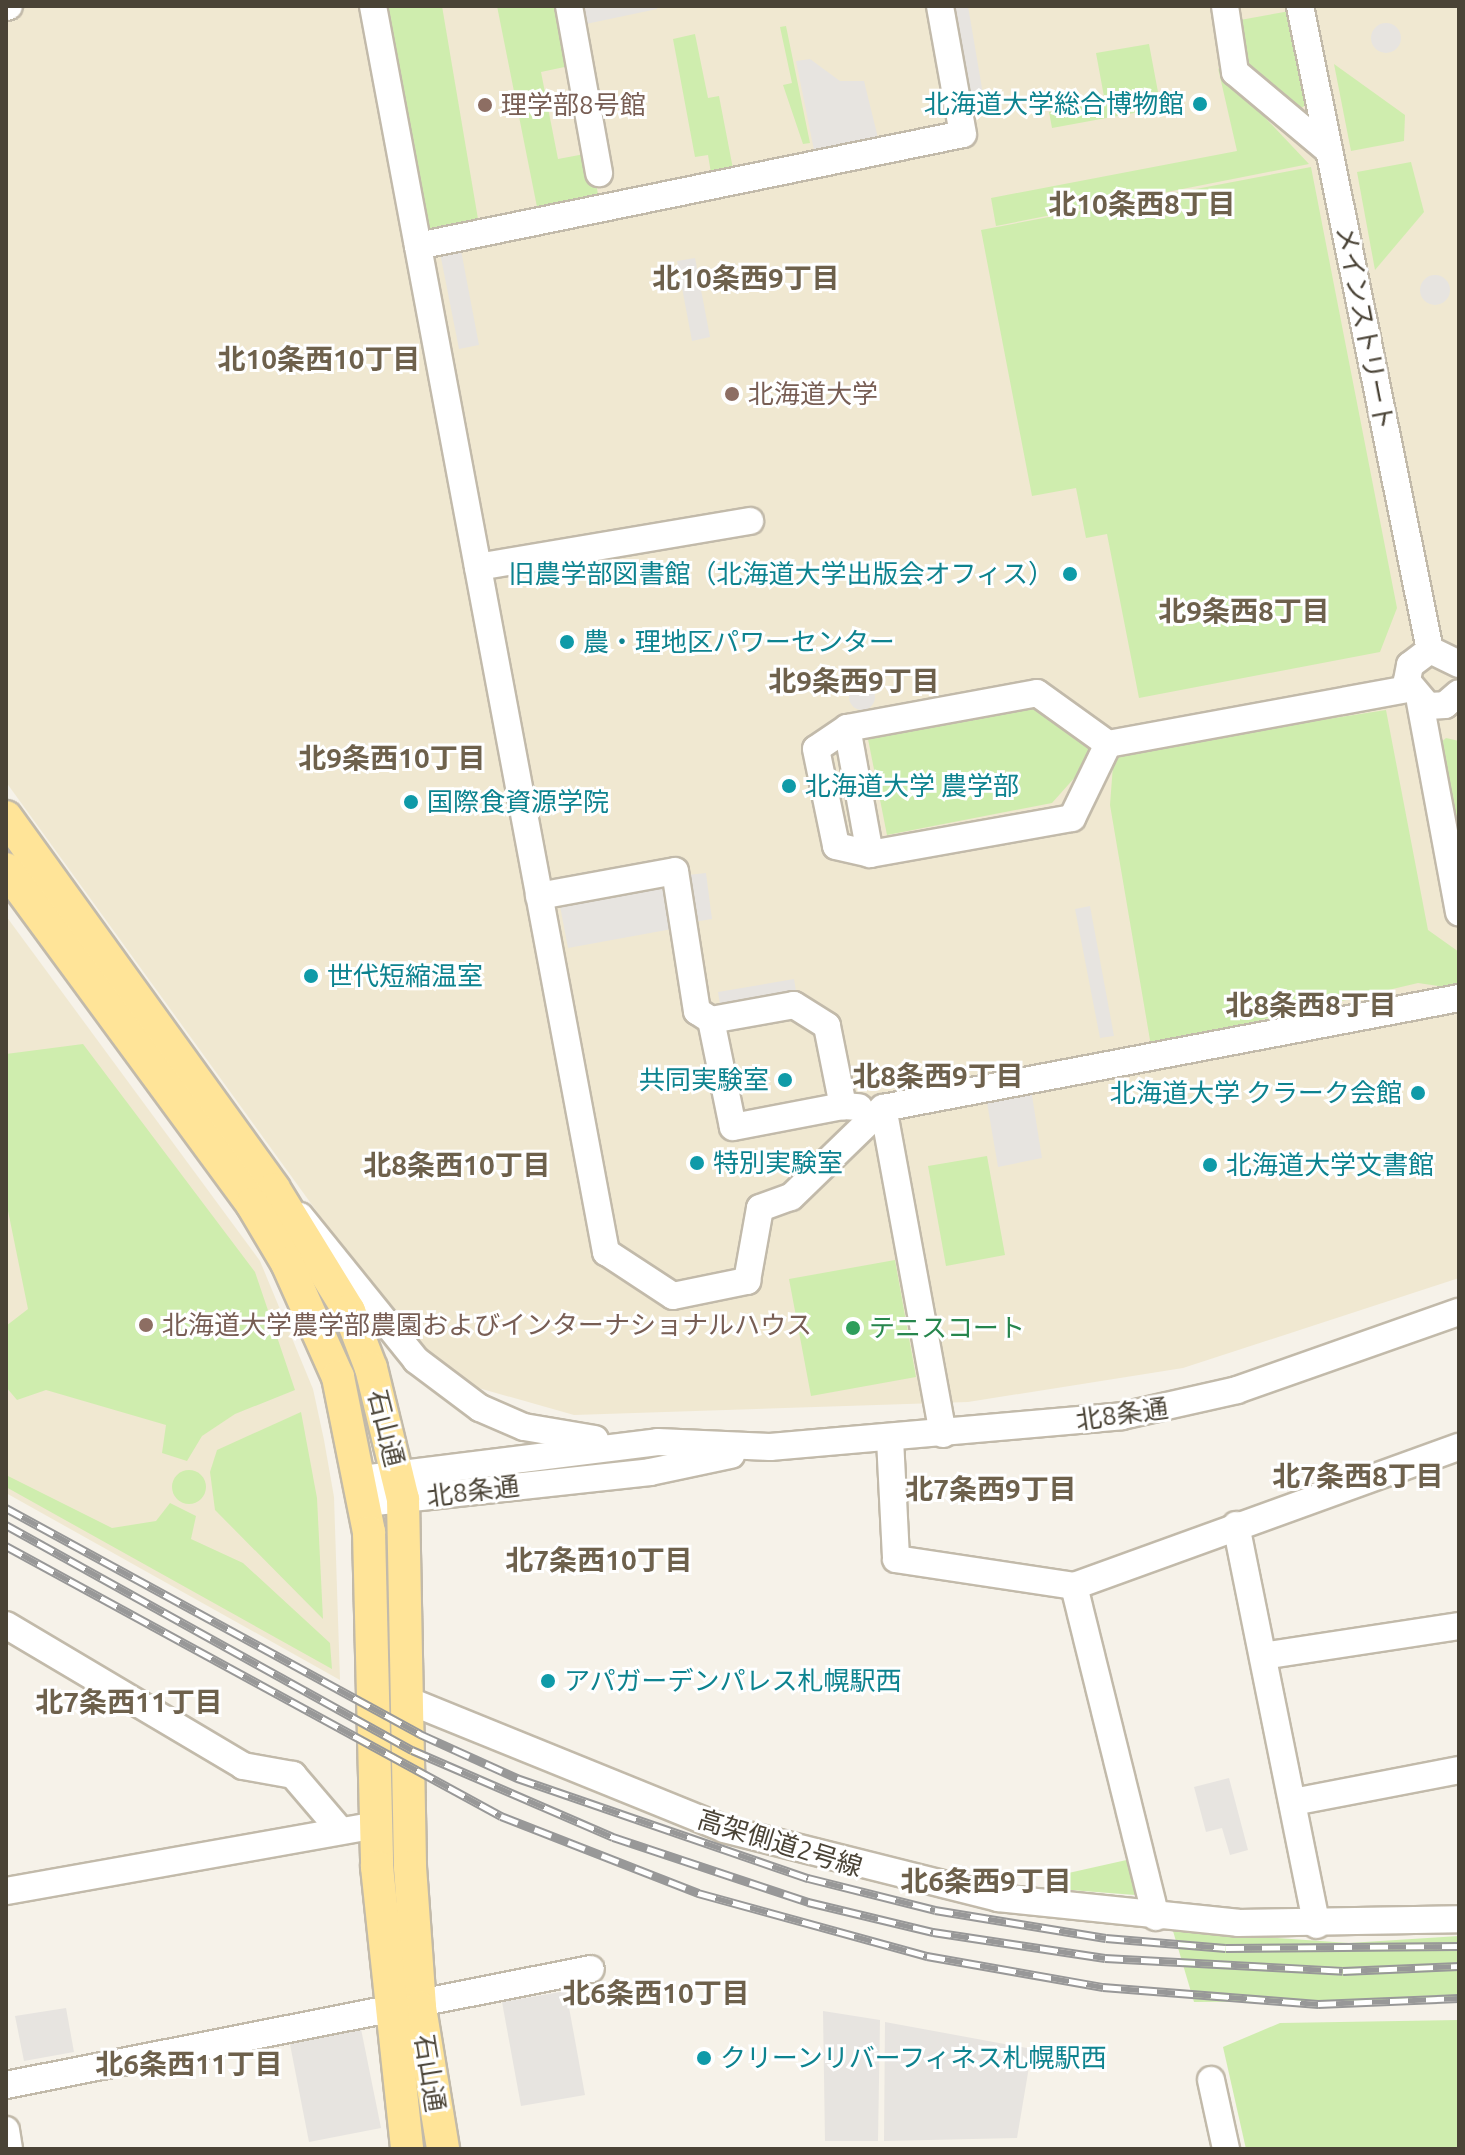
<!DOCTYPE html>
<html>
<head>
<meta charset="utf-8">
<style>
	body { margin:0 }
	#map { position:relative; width:1465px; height:2155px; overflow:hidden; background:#f6f2e9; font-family:Ubuntu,"Noto Sans JP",sans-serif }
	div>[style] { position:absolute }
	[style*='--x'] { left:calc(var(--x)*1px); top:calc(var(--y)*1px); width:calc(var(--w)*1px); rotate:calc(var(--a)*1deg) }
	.education>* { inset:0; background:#f0e8d1 }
	.green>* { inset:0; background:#cfedae }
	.round { border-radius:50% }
	.parking>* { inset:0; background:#e7e4e0 }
	.roads { filter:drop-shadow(2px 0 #c2baaa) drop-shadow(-2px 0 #c2baaa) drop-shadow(0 2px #c2baaa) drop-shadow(0 -2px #c2baaa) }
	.minor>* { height:26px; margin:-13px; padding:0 13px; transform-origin:13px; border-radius:13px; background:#fff }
	.major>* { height:32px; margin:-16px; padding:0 16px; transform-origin:16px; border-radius:16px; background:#ffe498 }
	.rail>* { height:9px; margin-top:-4.5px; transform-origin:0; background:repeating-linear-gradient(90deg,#fff 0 18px,#989898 0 36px); box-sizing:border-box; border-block:2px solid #989898 }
	.dots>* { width:22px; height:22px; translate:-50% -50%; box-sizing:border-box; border:4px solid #fff; border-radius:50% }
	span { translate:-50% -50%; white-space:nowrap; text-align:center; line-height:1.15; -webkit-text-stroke:6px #fff; paint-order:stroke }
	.culture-label { font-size:26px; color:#0d838f }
	.right { translate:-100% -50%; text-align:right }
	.left { translate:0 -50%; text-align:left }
	.education-label { font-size:26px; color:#785e54 }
	.street-label { font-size:26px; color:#4a4336 }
	.leisure-label { font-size:26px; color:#27864d }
	.neighbourhood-label { font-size:28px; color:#6e614c; font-weight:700 }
	.frame { position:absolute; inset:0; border:8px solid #4a4336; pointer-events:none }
</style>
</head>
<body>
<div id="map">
	<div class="education">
		<div style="clip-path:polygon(6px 6px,1459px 6px,1459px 1278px,1183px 1368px,968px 1402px,574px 1415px,475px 1387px,412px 1343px,6px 782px)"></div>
		<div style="clip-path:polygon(6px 916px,260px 1261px,313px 1389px,324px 1440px,334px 1497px,340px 1680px,6px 1493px)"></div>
	</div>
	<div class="green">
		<div style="clip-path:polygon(381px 6px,442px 6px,479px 225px,436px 233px,424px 224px)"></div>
		<div style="clip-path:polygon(497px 6px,562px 6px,574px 65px,541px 72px,558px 159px,590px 153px,598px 194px,537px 207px)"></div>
		<div style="clip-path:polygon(1290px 11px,1307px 104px,1292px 115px,1238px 70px,1229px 22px)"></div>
		<div style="clip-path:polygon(786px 26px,810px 143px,803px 144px,783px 85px,792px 83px,780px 27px)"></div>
		<div style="clip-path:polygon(695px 34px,708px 98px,719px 96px,734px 174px,712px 179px,708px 155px,695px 157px,673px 39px)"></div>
		<div style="clip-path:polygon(1149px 44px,1161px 108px,1052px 128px,1049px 112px,1105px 102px,1096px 53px)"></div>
		<div style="clip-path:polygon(1334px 64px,1405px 115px,1404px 141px,1351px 151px)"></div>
		<div style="clip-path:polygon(1218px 68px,1309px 164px,996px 226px,991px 198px,1237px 151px)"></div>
		<div style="clip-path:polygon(1411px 162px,1424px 212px,1375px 270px,1357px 172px)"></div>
		<div style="clip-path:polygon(1311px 167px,1397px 608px,1380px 652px,1139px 698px,1107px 534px,1086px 538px,1076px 488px,1032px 496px,981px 230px)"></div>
		<div style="clip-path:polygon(1034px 706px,1089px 739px,1093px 757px,1052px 803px,887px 835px,868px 739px)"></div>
		<div style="clip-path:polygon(1386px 710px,1428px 930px,1459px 952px,1459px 989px,1418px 983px,1151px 1046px,1110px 805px,1114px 752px)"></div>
		<div style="clip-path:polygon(1446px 738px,1459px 741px,1459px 856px,1439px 744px)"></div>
		<div style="clip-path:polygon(83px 1044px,255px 1272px,295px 1390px,235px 1414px,202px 1436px,187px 1461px,162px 1453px,166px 1425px,46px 1390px,17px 1400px,6px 1387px,6px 1326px,28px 1309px,6px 1201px,6px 1054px)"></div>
		<div style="clip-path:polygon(987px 1156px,1005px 1255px,946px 1266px,928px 1166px)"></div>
		<div style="clip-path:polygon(895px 1260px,916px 1377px,811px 1396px,789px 1279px)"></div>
		<div style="clip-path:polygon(301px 1412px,317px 1498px,323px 1619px,215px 1510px,210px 1472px,217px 1450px)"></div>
		<div class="round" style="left:172px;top:1470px;width:34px;height:34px"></div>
		<div style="clip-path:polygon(6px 1475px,112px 1528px,156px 1521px,170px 1503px,196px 1516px,191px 1539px,243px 1563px,330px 1643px,332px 1669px,6px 1487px)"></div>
		<div style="clip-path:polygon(1131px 1859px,1135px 1895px,1045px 1888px,1055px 1876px)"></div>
		<div style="clip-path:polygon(1173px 1931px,1349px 1943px,1459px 1936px,1459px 2000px,1194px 2002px)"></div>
		<div style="clip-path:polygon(1459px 2020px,1459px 2149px,1246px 2149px,1223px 2047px,1280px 2023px)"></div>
	</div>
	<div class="parking">
		<div style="clip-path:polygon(582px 6px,657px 6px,657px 9px,586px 24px)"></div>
		<div style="clip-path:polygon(952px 6px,968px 6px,984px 100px,969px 103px)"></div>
		<div class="round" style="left:1371px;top:23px;width:30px;height:30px"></div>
		<div style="clip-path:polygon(810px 59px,840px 81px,864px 81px,879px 142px,815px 155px,796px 61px)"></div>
		<div style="clip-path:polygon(460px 245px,479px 345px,459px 349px,439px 248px)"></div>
		<div style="clip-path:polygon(695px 258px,710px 337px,692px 341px,677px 261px)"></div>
		<div class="round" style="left:1420px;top:275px;width:30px;height:30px"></div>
		<div class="round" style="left:849px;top:684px;width:26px;height:26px"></div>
		<div style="clip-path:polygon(706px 873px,712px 919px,693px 922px,688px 875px)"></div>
		<div style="clip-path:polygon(663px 882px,672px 929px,568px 948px,559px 901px)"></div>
		<div style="clip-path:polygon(1090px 906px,1114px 1036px,1100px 1038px,1075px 909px)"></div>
		<div style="clip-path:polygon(794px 979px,797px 997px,721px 1011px,718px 992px)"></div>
		<div style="clip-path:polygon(1030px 1083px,1042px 1158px,998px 1167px,985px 1091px)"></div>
		<div style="clip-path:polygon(1229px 1778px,1248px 1850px,1230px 1855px,1222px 1828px,1206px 1832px,1194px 1787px)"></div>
		<div style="clip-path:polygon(566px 1991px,585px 2095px,521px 2106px,502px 2002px)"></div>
		<div style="clip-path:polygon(66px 2008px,74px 2052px,24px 2061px,15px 2016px)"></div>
		<div style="clip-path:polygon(823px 2011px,880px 2020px,878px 2141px,825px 2141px)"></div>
		<div style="clip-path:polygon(359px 2019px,381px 2128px,309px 2142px,288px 2034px)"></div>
		<div style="clip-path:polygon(885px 2022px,1032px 2049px,1017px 2138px,884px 2141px)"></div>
	</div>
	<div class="roads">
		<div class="minor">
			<div style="--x:373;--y:6;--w:1268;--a:79.41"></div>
			<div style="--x:606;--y:1252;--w:80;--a:33.3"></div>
			<div style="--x:673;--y:1296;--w:76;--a:-11.5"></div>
			<div style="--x:747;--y:1281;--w:74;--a:-79.9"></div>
			<div style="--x:760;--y:1208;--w:33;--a:-20"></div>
			<div style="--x:791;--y:1197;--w:128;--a:-44.1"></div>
			<div style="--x:569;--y:6;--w:170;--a:79.8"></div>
			<div style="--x:1225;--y:6;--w:67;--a:81.4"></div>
			<div style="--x:1235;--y:72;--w:123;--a:40"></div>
			<div style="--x:1300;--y:6;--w:657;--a:78.59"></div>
			<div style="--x:6;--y:7;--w:3;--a:-18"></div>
			<div style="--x:418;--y:246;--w:556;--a:-11.61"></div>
			<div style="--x:963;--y:134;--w:130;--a:-100.2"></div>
			<div style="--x:478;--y:567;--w:276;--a:-9.6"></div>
			<div style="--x:1459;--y:664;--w:32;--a:-154"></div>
			<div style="--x:1430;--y:650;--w:25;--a:143"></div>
			<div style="--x:1410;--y:665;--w:16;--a:101"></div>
			<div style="--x:1407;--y:681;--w:33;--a:50"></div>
			<div style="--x:1428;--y:706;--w:17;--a:-3"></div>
			<div style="--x:1445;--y:705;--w:18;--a:-41"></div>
			<div style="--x:1420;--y:702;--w:214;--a:79.5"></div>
			<div style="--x:847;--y:728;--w:37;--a:146"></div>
			<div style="--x:816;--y:749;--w:99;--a:78.3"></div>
			<div style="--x:836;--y:846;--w:35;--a:13"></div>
			<div style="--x:1108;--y:744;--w:82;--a:115.9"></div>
			<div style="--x:1072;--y:818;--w:205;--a:169.9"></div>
			<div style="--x:870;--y:854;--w:128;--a:-100.3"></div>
			<div style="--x:847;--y:728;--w:193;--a:-10.4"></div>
			<div style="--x:1037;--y:693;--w:87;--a:35.7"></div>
			<div style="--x:1108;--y:744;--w:306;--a:-10.4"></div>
			<div style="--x:539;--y:896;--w:138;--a:-10.4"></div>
			<div style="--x:675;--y:871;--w:142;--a:81.1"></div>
			<div style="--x:697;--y:1011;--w:17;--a:33"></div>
			<div style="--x:711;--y:1020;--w:109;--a:78.4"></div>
			<div style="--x:733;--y:1127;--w:112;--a:-10.8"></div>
			<div style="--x:711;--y:1020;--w:84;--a:-10.2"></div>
			<div style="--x:794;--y:1005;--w:39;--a:32"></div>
			<div style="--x:827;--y:1026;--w:82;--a:78.7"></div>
			<div style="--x:843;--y:1106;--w:16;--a:4"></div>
			<div style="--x:300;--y:1216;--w:185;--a:51.1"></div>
			<div style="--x:416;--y:1360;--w:80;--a:36.9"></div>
			<div style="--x:480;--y:1408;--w:48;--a:23.4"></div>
			<div style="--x:524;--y:1427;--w:72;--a:9.6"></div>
			<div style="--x:943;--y:1434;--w:331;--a:-100.4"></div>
			<div style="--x:883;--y:1108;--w:586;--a:-10.81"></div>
			<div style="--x:890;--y:1439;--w:120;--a:87.1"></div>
			<div style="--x:896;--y:1559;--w:180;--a:8.6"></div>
			<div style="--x:1074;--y:1586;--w:409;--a:-19.9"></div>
			<div style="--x:362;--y:1479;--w:298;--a:-7.1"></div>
			<div style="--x:658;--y:1442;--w:112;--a:2.6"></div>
			<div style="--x:770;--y:1447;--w:353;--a:-5"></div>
			<div style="--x:1122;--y:1416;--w:118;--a:-12.7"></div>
			<div style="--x:1237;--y:1390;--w:235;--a:-19.4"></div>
			<div style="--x:366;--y:1503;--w:286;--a:-6.2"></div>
			<div style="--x:650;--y:1472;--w:83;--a:-11.9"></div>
			<div style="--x:1236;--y:1525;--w:408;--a:78.6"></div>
			<div style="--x:1074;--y:1586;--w:341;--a:76.1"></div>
			<div style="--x:6;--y:1625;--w:276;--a:30.7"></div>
			<div style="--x:243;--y:1766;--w:51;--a:10.2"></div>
			<div style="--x:293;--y:1775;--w:72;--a:49.5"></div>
			<div style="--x:1263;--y:1656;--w:198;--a:-8.7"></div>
			<div style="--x:407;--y:1700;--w:342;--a:22.1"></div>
			<div style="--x:724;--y:1829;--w:283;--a:14.1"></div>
			<div style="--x:998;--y:1898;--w:241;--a:5.9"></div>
			<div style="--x:1238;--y:1923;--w:221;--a:-1"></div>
			<div style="--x:1293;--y:1802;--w:169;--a:-10.9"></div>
			<div style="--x:6;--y:1891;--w:375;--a:-10.1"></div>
			<div style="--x:1211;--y:2080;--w:71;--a:77.7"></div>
			<div style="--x:6;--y:2085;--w:596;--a:-11.22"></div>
			<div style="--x:6;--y:2130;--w:19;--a:81"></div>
		</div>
		<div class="major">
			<div style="--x:6;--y:817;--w:458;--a:54.2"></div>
			<div style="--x:274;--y:1189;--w:143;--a:58.4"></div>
			<div style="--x:349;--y:1311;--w:61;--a:68.9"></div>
			<div style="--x:371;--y:1368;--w:135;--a:76.3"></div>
			<div style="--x:403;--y:1499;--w:368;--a:88.9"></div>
			<div style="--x:410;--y:1867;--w:141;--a:85.9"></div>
			<div style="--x:420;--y:2008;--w:143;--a:80.7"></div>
			<div style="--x:6;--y:869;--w:416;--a:53.7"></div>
			<div style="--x:252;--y:1204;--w:69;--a:59.3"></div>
			<div style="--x:287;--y:1263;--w:125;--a:65.9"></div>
			<div style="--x:338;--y:1377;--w:158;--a:78.7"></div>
			<div style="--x:369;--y:1532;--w:335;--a:88.6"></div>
			<div style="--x:377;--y:1867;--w:284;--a:83.9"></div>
		</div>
	</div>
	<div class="rail">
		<div style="--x:6;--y:1508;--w:472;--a:28.6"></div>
		<div style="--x:420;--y:1734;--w:107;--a:24.4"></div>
		<div style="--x:517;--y:1778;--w:308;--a:19"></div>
		<div style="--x:808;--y:1878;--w:131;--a:14.1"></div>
		<div style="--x:935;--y:1910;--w:173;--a:9.3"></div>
		<div style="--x:1106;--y:1938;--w:120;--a:4.8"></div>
		<div style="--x:1226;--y:1948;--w:233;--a:-0.5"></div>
		<div style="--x:6;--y:1525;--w:464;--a:29"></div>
		<div style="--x:412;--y:1750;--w:219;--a:23.4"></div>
		<div style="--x:613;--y:1837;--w:206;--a:18.4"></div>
		<div style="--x:808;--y:1902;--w:129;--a:13.5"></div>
		<div style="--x:933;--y:1932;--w:174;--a:8.6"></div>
		<div style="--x:1105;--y:1958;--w:238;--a:3.1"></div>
		<div style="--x:1343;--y:1971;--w:116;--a:-2.5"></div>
		<div style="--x:6;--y:1546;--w:564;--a:28.61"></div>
		<div style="--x:501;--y:1816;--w:212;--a:21.3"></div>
		<div style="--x:698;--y:1893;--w:238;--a:15.4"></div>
		<div style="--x:927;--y:1956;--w:179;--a:10"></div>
		<div style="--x:1103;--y:1987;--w:216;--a:4.5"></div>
		<div style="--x:1318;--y:2004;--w:141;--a:-2.4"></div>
	</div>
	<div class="dots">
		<div style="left:1200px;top:104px;background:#0f9aa8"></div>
		<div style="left:485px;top:105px;background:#8d6e63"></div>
		<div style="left:732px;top:394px;background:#8d6e63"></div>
		<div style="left:1070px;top:574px;background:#0f9aa8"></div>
		<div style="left:567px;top:642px;background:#0f9aa8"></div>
		<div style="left:789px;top:786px;background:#0f9aa8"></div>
		<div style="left:411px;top:802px;background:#0f9aa8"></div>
		<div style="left:311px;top:976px;background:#0f9aa8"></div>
		<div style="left:785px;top:1080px;background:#0f9aa8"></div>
		<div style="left:1418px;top:1093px;background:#0f9aa8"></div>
		<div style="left:697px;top:1163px;background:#0f9aa8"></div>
		<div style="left:1210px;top:1165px;background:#0f9aa8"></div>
		<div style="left:146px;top:1325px;background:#8d6e63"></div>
		<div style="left:853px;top:1328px;background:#2e9e5b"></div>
		<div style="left:548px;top:1681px;background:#0f9aa8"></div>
		<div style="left:704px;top:2058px;background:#0f9aa8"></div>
	</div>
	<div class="culture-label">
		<span class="right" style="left:1184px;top:104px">北海道大学総合博物館</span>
		<span class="right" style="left:1054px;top:574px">旧農学部図書館（北海道大学出版会オフィス）</span>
		<span class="left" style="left:583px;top:642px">農・理地区パワーセンター</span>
		<span class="left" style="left:805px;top:786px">北海道大学 農学部</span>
		<span class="left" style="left:427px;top:802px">国際食資源学院</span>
		<span class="left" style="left:327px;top:976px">世代短縮温室</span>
		<span class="right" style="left:769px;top:1080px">共同実験室</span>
		<span class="right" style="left:1402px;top:1093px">北海道大学 クラーク会館</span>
		<span class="left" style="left:713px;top:1163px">特別実験室</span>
		<span class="left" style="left:1226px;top:1165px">北海道大学文書館</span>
		<span class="left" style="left:564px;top:1681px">アパガーデンパレス札幌駅西</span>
		<span class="left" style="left:720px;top:2058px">クリーンリバーフィネス札幌駅西</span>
	</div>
	<div class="education-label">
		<span class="left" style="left:501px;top:105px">理学部8号館</span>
		<span class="left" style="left:748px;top:394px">北海道大学</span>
		<span class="left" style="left:162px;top:1325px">北海道大学農学部農園およびインターナショナルハウス</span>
	</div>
	<div class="street-label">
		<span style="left:1365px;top:328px;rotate:79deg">メインストリート</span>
		<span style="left:1122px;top:1414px;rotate:-8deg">北8条通</span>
		<span style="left:386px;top:1428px;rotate:76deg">石山通</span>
		<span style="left:473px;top:1491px;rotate:-7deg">北8条通</span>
		<span style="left:780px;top:1843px;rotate:17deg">高架側道2号線</span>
		<span style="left:430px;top:2073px;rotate:81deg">石山通</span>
	</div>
	<div class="leisure-label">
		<span class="left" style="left:869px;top:1328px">テニスコート</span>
	</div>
	<div class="neighbourhood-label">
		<span style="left:1142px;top:204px">北10条西8丁目</span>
		<span style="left:746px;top:278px">北10条西9丁目</span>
		<span style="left:319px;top:359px">北10条西10丁目</span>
		<span style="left:1244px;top:611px">北9条西8丁目</span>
		<span style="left:854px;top:681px">北9条西9丁目</span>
		<span style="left:392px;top:758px">北9条西10丁目</span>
		<span style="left:1311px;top:1005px">北8条西8丁目</span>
		<span style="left:938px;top:1076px">北8条西9丁目</span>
		<span style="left:457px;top:1165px">北8条西10丁目</span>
		<span style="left:1358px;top:1476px">北7条西8丁目</span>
		<span style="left:991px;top:1489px">北7条西9丁目</span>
		<span style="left:599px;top:1560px">北7条西10丁目</span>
		<span style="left:129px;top:1702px">北7条西11丁目</span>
		<span style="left:986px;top:1881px">北6条西9丁目</span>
		<span style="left:656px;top:1993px">北6条西10丁目</span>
		<span style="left:189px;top:2064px">北6条西11丁目</span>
	</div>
	<div class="frame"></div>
</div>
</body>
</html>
